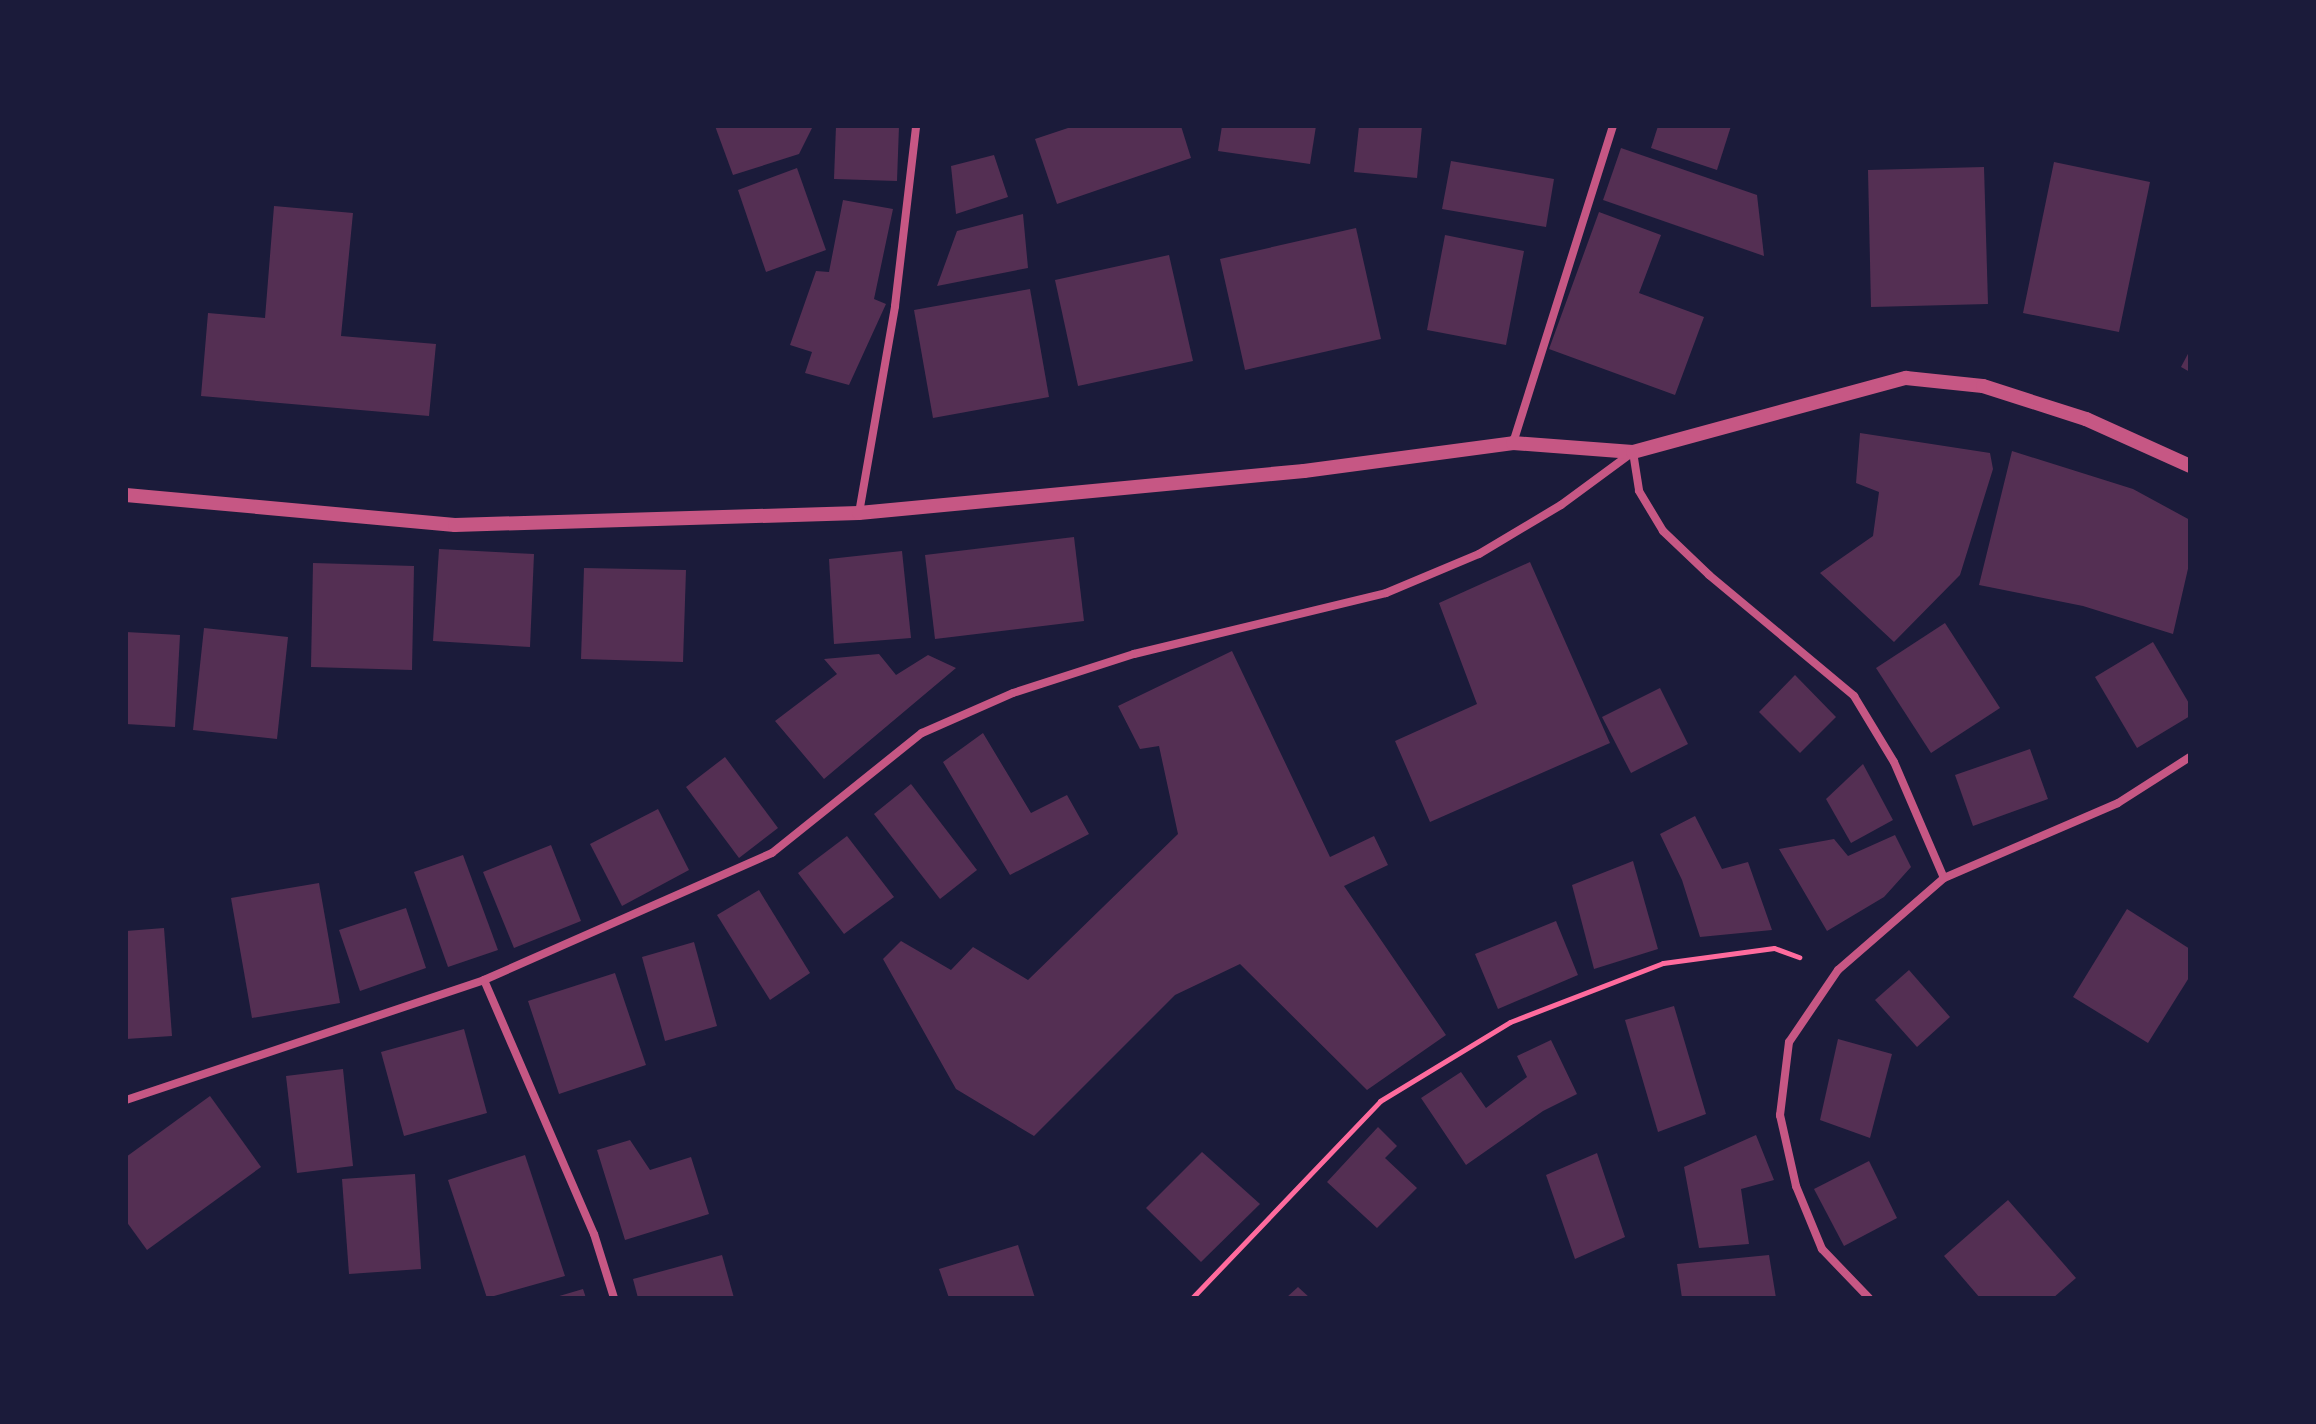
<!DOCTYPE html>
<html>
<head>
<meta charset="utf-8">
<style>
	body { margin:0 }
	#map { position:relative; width:2316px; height:1424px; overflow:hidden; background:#1b1b3a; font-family:Inter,sans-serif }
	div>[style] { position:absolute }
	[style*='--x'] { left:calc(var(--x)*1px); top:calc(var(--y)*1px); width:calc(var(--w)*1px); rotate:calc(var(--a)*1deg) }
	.building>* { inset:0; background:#542f53 }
	.path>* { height:5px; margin:-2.5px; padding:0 2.5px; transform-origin:2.5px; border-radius:2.5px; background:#ff6b9d }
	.minor>* { height:8px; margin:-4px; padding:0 4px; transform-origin:4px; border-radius:4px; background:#c65784 }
	.tertiary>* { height:14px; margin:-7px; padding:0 7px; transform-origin:7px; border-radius:7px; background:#c65784 }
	span { translate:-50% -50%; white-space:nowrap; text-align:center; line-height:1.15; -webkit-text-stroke:7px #1b1b3a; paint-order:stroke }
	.frame { position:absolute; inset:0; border:128px solid #1b1b3a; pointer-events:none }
</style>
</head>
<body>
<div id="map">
	<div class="building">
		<div style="clip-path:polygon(715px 126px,813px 126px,799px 154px,733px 175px)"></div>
		<div style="clip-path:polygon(836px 126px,899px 126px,897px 181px,834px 179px)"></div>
		<div style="clip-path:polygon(1074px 126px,1181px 126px,1191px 158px,1057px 204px,1035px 139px)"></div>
		<div style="clip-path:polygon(1222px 126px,1316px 126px,1310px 164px,1218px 151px)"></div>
		<div style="clip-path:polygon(1359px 126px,1422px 126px,1417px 178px,1354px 172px)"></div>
		<div style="clip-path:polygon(1658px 126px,1731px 126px,1717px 170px,1651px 148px)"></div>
		<div style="clip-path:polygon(1621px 148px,1757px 195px,1764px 256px,1603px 200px)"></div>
		<div style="clip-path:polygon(994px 155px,1008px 197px,956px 214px,951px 166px)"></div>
		<div style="clip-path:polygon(1451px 161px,1554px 179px,1546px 227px,1442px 209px)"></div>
		<div style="clip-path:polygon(2054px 162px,2150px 182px,2119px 332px,2023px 313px)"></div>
		<div style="clip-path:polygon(1984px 167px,1988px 304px,1871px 307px,1868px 170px)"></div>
		<div style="clip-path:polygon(797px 168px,826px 250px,766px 272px,738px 190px)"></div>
		<div style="clip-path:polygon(843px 200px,893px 209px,874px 299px,886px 304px,849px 385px,805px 373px,812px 352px,790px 345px,816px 271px,829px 272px)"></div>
		<div style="clip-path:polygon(274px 206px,353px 213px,341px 336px,436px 344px,429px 416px,201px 396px,208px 313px,265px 318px)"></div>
		<div style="clip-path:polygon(1599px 212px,1661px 235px,1639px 293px,1704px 317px,1675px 395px,1549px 349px)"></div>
		<div style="clip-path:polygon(1023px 214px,1028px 268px,937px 286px,957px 231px)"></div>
		<div style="clip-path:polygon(1356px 228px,1381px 339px,1245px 370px,1220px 259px)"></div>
		<div style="clip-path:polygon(1445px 235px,1524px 251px,1506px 345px,1427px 330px)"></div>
		<div style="clip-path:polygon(1169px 255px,1193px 361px,1078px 386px,1055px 280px)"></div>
		<div style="clip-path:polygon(1030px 289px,1049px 397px,933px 418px,914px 310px)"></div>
		<div style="clip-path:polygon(2190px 350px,2190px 372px,2181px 367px)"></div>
		<div style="clip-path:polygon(1860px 433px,1990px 453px,1993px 469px,1960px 575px,1894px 642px,1820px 573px,1873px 536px,1879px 492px,1856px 483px)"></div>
		<div style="clip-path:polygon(2012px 451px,2133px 489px,2190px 520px,2190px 560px,2173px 634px,2083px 606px,1979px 585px)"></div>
		<div style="clip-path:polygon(1074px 537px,1084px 621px,935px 639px,925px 555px)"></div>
		<div style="clip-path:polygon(439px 549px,534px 554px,530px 647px,433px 641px)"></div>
		<div style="clip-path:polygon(902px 551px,911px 638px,834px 644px,829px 559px)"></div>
		<div style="clip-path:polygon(1530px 562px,1610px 743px,1430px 822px,1395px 741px,1477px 704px,1439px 603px)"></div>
		<div style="clip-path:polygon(313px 563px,414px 566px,412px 670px,311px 667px)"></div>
		<div style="clip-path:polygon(584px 568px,686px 570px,683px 662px,581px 659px)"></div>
		<div style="clip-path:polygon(1945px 623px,2000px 708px,1931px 753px,1876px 668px)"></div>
		<div style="clip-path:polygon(204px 628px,288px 637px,277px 739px,193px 730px)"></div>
		<div style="clip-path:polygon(126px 632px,180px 635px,175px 727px,126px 724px)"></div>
		<div style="clip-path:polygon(2153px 642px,2190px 705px,2190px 716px,2137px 748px,2095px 677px)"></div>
		<div style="clip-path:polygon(1232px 651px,1330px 857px,1374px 836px,1388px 865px,1344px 886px,1446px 1035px,1367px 1090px,1240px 964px,1175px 995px,1034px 1136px,956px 1089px,883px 959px,901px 941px,951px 970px,973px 947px,1028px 980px,1178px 834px,1159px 746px,1140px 749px,1118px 706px)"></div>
		<div style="clip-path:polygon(879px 654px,896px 675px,928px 655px,956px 668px,824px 779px,775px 721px,837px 674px,824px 659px)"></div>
		<div style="clip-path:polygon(1795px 675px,1836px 717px,1800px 753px,1759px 712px)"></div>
		<div style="clip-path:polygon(1660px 688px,1688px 744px,1631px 773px,1602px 717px)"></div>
		<div style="clip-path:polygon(983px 733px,1031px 813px,1067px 795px,1089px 834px,1010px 875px,943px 762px)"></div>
		<div style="clip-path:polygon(2030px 749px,2048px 799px,1973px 826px,1955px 775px)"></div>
		<div style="clip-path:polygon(725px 757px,778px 828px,739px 858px,686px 787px)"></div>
		<div style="clip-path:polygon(1863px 764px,1893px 820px,1851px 843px,1826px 799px)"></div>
		<div style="clip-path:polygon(911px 784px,977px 870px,940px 899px,874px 814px)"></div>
		<div style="clip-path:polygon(658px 809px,689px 870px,622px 906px,590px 844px)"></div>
		<div style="clip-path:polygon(1695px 816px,1722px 869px,1748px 862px,1772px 930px,1700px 937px,1682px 880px,1660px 834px)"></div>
		<div style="clip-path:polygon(1895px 835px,1911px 867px,1884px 897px,1827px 931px,1779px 849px,1834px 839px,1848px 856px)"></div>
		<div style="clip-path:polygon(847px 836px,894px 897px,844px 934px,798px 873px)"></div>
		<div style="clip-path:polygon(551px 845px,581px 921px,514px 948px,483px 872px)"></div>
		<div style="clip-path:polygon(463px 855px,498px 950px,448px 967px,414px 872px)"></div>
		<div style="clip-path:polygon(1633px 861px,1658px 949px,1594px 969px,1572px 885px)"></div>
		<div style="clip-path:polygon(319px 883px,340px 1003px,252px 1018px,231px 898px)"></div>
		<div style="clip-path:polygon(759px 890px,810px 973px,770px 1000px,717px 915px)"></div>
		<div style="clip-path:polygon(406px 908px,426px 968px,360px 991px,339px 930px)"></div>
		<div style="clip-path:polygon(2127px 909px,2190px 949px,2190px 976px,2148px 1043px,2073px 997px)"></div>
		<div style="clip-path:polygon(1556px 921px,1578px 975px,1498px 1009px,1475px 954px)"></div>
		<div style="clip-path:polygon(164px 928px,172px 1036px,126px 1039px,126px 931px)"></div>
		<div style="clip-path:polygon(694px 942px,717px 1026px,665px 1041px,642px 957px)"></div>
		<div style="clip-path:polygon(1909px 970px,1950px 1017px,1917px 1047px,1875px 1000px)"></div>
		<div style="clip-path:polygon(615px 973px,646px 1065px,559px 1094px,528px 1001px)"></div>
		<div style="clip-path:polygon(1674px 1006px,1706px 1114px,1658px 1132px,1625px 1020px)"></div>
		<div style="clip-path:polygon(464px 1029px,487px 1113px,404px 1136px,381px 1052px)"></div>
		<div style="clip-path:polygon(1838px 1039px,1892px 1054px,1870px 1138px,1820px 1120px)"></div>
		<div style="clip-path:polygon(1551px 1040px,1577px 1094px,1543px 1111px,1466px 1165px,1421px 1098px,1461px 1072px,1486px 1108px,1527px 1077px,1517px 1056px)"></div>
		<div style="clip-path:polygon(343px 1069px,353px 1166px,297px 1173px,286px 1076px)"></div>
		<div style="clip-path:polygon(210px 1096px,261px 1167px,147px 1250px,126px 1221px,126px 1157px)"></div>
		<div style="clip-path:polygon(1378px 1127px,1397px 1146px,1385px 1158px,1417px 1188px,1377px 1228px,1327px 1182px)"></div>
		<div style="clip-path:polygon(1756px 1135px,1774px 1180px,1741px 1189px,1749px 1244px,1699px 1248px,1684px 1167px)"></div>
		<div style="clip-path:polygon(630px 1140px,650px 1170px,691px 1157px,709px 1214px,625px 1240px,597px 1150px)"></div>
		<div style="clip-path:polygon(1202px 1152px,1260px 1204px,1201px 1262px,1146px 1208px)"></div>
		<div style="clip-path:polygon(1597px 1153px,1625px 1237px,1575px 1259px,1546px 1175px)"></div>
		<div style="clip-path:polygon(525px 1155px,565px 1276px,487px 1298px,448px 1180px)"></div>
		<div style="clip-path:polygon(1869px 1161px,1897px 1218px,1844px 1246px,1814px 1189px)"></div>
		<div style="clip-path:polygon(415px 1174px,421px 1269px,349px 1274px,342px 1179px)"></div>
		<div style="clip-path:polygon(2008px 1200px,2076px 1278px,2053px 1298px,1980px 1298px,1944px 1256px)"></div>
		<div style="clip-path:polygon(1018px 1245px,1035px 1298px,949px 1298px,939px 1269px)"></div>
		<div style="clip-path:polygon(722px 1255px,734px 1298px,638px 1298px,633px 1279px)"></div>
		<div style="clip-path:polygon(1769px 1255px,1776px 1298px,1682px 1298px,1677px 1264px)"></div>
		<div style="clip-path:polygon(1298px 1287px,1310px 1298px,1286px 1298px)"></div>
		<div style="clip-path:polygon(583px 1289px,586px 1298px,556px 1298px,556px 1297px)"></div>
	</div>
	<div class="path">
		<div style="--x:1192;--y:1298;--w:272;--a:-46.3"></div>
		<div style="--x:1380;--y:1101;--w:152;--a:-31.3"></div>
		<div style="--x:1510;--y:1022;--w:164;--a:-21.1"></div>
		<div style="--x:1663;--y:963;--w:112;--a:-7.7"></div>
		<div style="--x:1774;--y:948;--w:27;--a:20"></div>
	</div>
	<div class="minor">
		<div style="--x:1513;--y:443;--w:332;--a:-72.5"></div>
		<div style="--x:859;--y:513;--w:210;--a:-80.1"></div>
		<div style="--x:895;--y:306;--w:181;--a:-83.3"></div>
		<div style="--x:1944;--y:878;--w:189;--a:-23.3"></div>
		<div style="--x:2118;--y:803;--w:85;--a:-32.6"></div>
		<div style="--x:484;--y:980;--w:277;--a:66.6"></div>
		<div style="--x:594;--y:1234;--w:67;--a:72.6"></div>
		<div style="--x:126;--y:1100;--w:378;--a:-18.5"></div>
		<div style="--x:484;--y:980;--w:315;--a:-23.8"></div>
		<div style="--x:772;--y:853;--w:192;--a:-38.7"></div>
		<div style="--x:922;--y:733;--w:99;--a:-23.7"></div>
		<div style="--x:1013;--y:693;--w:127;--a:-17.9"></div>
		<div style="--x:1134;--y:654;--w:259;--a:-13.6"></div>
		<div style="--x:1386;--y:593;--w:101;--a:-22.8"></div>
		<div style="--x:1479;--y:554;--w:96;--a:-30.9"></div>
		<div style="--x:1561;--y:505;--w:89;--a:-36.4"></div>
		<div style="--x:1633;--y:452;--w:39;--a:81"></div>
		<div style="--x:1639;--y:491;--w:47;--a:59"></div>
		<div style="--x:1663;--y:531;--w:64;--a:43.7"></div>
		<div style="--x:1709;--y:575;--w:189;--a:39.8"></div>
		<div style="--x:1854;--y:696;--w:77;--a:58.8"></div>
		<div style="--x:1894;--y:762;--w:126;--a:66.7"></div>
		<div style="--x:1944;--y:878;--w:140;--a:139"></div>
		<div style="--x:1838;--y:970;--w:87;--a:124.2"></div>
		<div style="--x:1789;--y:1042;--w:74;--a:97"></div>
		<div style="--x:1780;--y:1115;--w:73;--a:77.3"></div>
		<div style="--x:1796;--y:1186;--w:68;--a:67.6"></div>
		<div style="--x:1822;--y:1249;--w:68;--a:46.2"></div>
	</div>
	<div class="tertiary">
		<div style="--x:126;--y:495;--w:330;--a:5.2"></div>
		<div style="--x:455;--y:525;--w:404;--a:-1.7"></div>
		<div style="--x:859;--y:513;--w:447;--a:-5.4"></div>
		<div style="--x:1304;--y:471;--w:211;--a:-7.6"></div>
		<div style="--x:1513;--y:443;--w:120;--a:4.3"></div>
		<div style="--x:1633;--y:452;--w:283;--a:-15.2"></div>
		<div style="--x:1906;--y:378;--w:77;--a:5.9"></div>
		<div style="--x:1983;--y:386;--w:108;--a:17.8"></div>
		<div style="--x:2086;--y:419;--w:114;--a:24.3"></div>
	</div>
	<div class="frame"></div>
</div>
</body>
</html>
